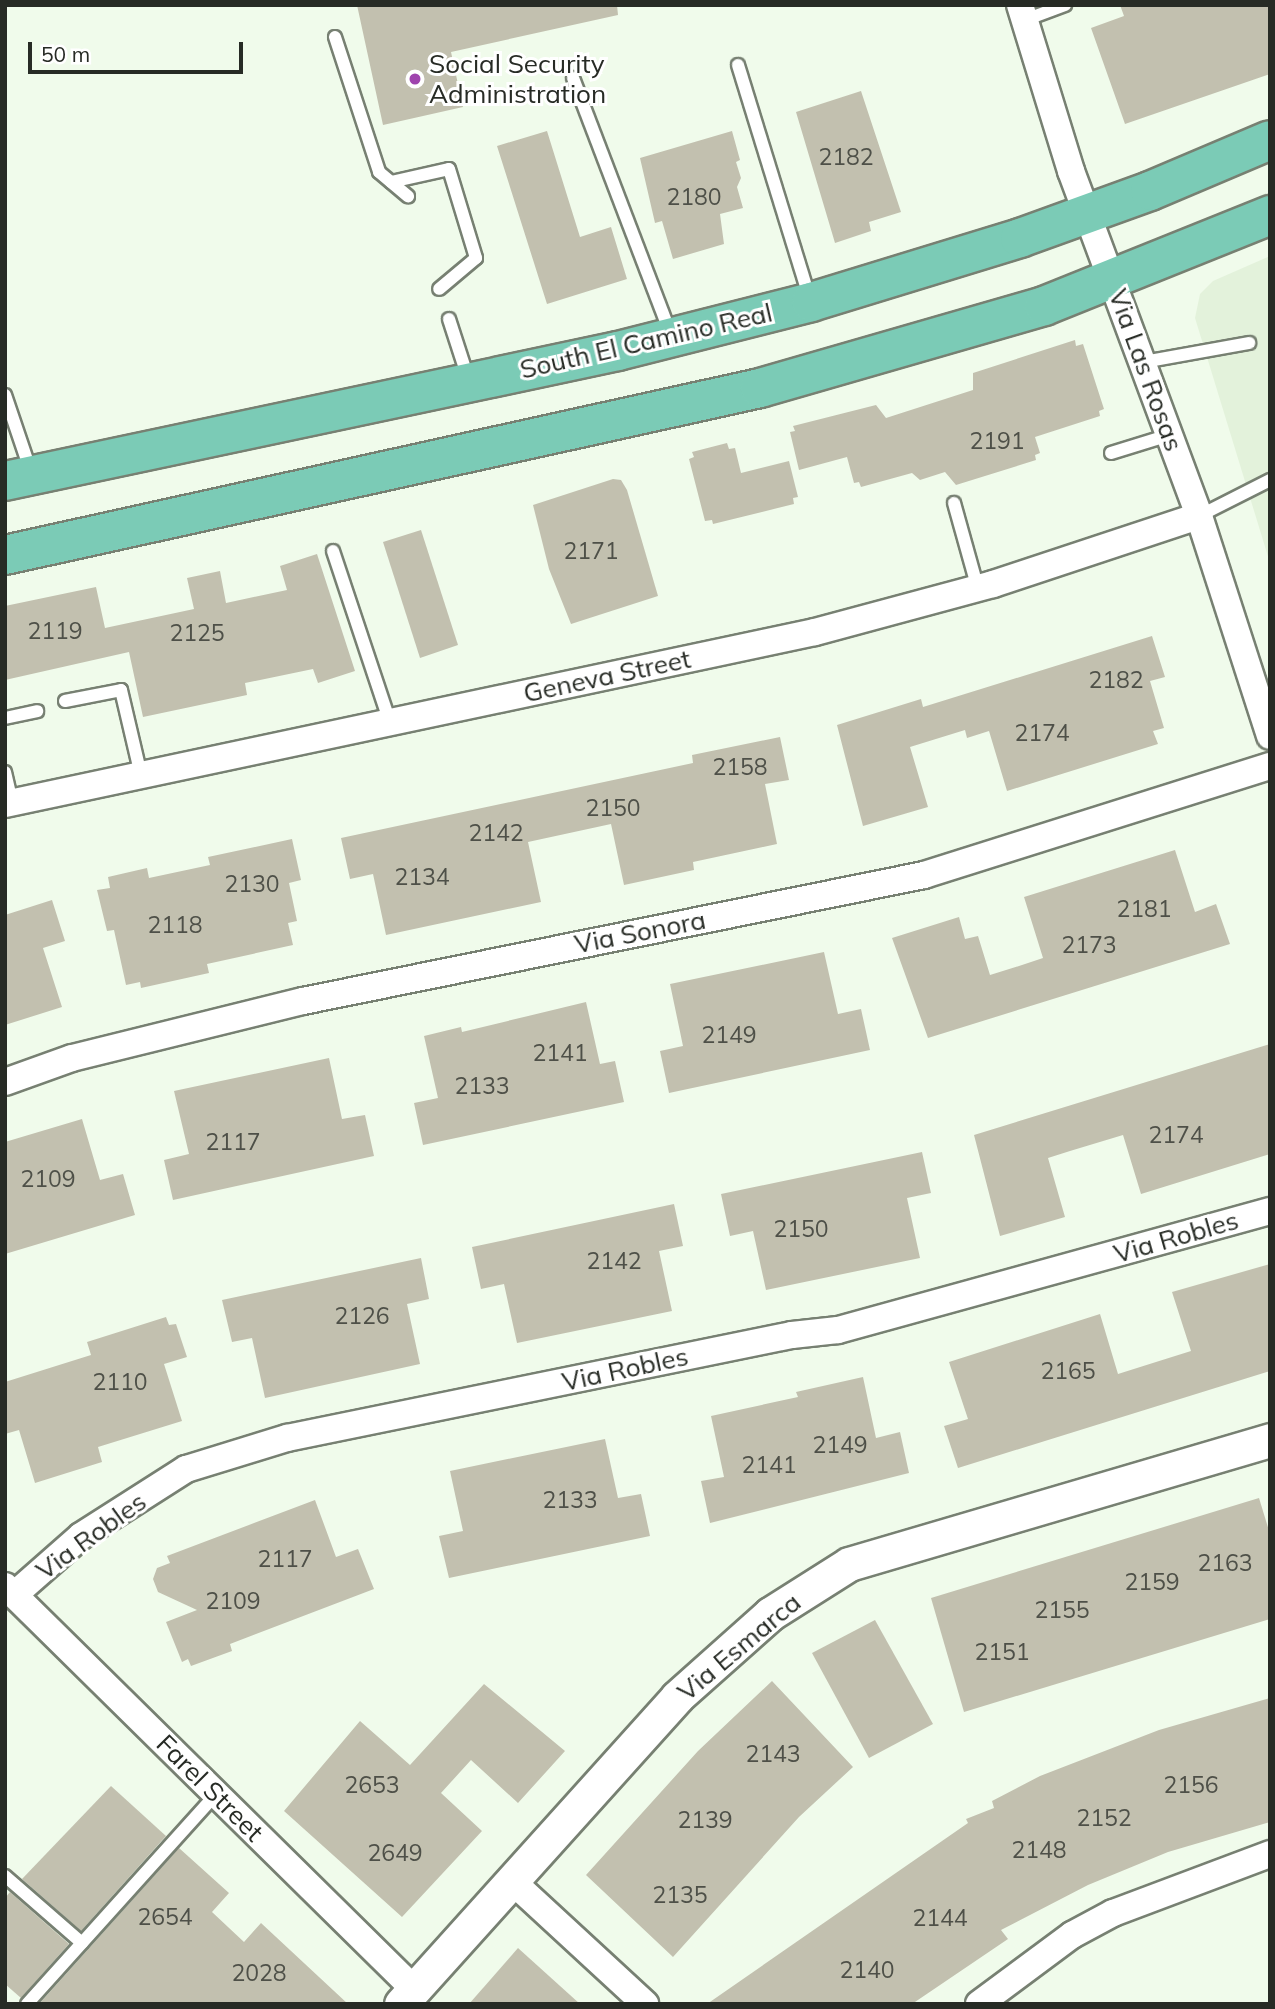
<!DOCTYPE html>
<html>
<head>
<meta charset="utf-8">
<style>
	body { margin:0 }
	#map { position:relative; width:1275px; height:2009px; overflow:hidden; background:#f0fbeb; font-family:Mulish,sans-serif }
	div>[style] { position:absolute }
	[style*='--x'] { left:calc(var(--x)*1px); top:calc(var(--y)*1px); width:calc(var(--w)*1px); rotate:calc(var(--a)*1deg) }
	.built>* { inset:0; background:#e3f2db }
	.building>* { inset:0; background:#c2c0af }
	.roads { filter:drop-shadow(2px 0 #778072) drop-shadow(-2px 0 #778072) drop-shadow(0 2px #778072) drop-shadow(0 -2px #778072) }
	.service>* { height:12px; margin:-6px; padding:0 6px; transform-origin:6px; border-radius:6px; background:#fff }
	.minor>* { height:26px; margin:-13px; padding:0 13px; transform-origin:13px; border-radius:13px; background:#fff }
	.tertiary>* { height:33px; margin:-16.5px; padding:0 16.5px; transform-origin:16.5px; border-radius:16.5px; background:#fff }
	.primary>* { height:38px; margin:-19px; padding:0 19px; transform-origin:19px; border-radius:19px; background:#7bcbb6 }
	.dots>* { width:19px; height:19px; translate:-50% -50%; box-sizing:border-box; border:4px solid #fff; border-radius:50% }
	span { translate:-50% -50%; white-space:nowrap; text-align:center; line-height:1.15; -webkit-text-stroke:6px #fff; paint-order:stroke }
	.number-label { font-size:23px; color:#4e5048 }
	.number-label span { -webkit-text-stroke-width:0 }
	.poi-label { font-size:26px; color:#272b25 }
	.left { translate:0 -50%; text-align:left }
	.street-label { font-size:26px; color:#272b25 }
	.frame { position:absolute; inset:0; border:7px solid #272b25; pointer-events:none }
	.scale { position:absolute; left:28px; top:42px; width:215px; height:32px; box-sizing:border-box; border:4px solid #272b25; border-top:0; padding-left:9px; font-size:21px; line-height:24px; white-space:nowrap; color:#272b25; -webkit-text-stroke:5px #fff; paint-order:stroke }
</style>
</head>
<body>
<div id="map">
	<div class="built">
		<div style="clip-path:polygon(1270px 256px,1270px 563px,1195px 318px,1200px 294px,1213px 281px)"></div>
	</div>
	<div class="building">
		<div style="clip-path:polygon(357px 5px,617px 5px,618px 15px,451px 52px,463px 107px,383px 125px)"></div>
		<div style="clip-path:polygon(1120px 5px,1270px 5px,1270px 74px,1125px 124px,1091px 28px,1124px 16px)"></div>
		<div style="clip-path:polygon(861px 91px,901px 212px,869px 222px,871px 231px,835px 243px,796px 112px)"></div>
		<div style="clip-path:polygon(547px 131px,580px 237px,611px 227px,627px 279px,547px 304px,497px 146px)"></div>
		<div style="clip-path:polygon(732px 131px,740px 160px,736px 162px,741px 178px,737px 187px,743px 208px,720px 214px,724px 244px,673px 259px,662px 221px,655px 223px,640px 158px)"></div>
		<div style="clip-path:polygon(1075px 340px,1076px 346px,1083px 344px,1104px 409px,1099px 411px,1100px 416px,1035px 437px,1040px 453px,1035px 455px,1036px 460px,956px 485px,945px 472px,920px 480px,912px 473px,861px 487px,859px 482px,854px 483px,847px 457px,799px 470px,790px 432px,795px 431px,793px 426px,876px 405px,886px 418px,973px 390px,973px 373px)"></div>
		<div style="clip-path:polygon(727px 443px,729px 449px,735px 448px,741px 473px,789px 461px,798px 497px,793px 498px,794px 504px,713px 524px,712px 520px,705px 521px,689px 459px,694px 457px,692px 452px)"></div>
		<div style="clip-path:polygon(613px 479px,621px 480px,627px 490px,658px 596px,571px 624px,549px 569px,533px 505px)"></div>
		<div style="clip-path:polygon(421px 530px,458px 645px,420px 658px,383px 542px)"></div>
		<div style="clip-path:polygon(317px 554px,355px 671px,318px 683px,313px 669px,245px 683px,247px 695px,143px 717px,129px 652px,5px 680px,5px 606px,96px 587px,105px 628px,194px 609px,187px 578px,220px 571px,226px 603px,287px 590px,280px 566px)"></div>
		<div style="clip-path:polygon(1152px 636px,1165px 677px,1150px 681px,1164px 728px,1153px 731px,1158px 744px,1007px 791px,989px 731px,967px 738px,965px 730px,910px 747px,928px 807px,863px 826px,837px 725px,921px 699px,923px 707px)"></div>
		<div style="clip-path:polygon(780px 737px,789px 780px,765px 784px,777px 844px,693px 862px,694px 870px,624px 885px,611px 824px,528px 842px,541px 902px,386px 935px,373px 874px,350px 879px,341px 838px,693px 763px,692px 755px)"></div>
		<div style="clip-path:polygon(292px 839px,301px 880px,289px 883px,297px 921px,288px 923px,293px 945px,207px 964px,209px 973px,141px 988px,140px 982px,126px 985px,114px 930px,107px 931px,97px 890px,110px 888px,108px 877px,147px 868px,149px 878px,210px 865px,208px 857px)"></div>
		<div style="clip-path:polygon(1175px 850px,1195px 912px,1216px 904px,1230px 944px,928px 1038px,892px 938px,959px 917px,965px 939px,978px 936px,990px 975px,1022px 965px,1043px 958px,1024px 897px)"></div>
		<div style="clip-path:polygon(52px 900px,65px 941px,43px 948px,62px 1007px,5px 1025px,5px 915px)"></div>
		<div style="clip-path:polygon(824px 952px,838px 1014px,861px 1009px,870px 1050px,669px 1093px,660px 1051px,683px 1046px,670px 984px)"></div>
		<div style="clip-path:polygon(586px 1002px,600px 1064px,615px 1061px,624px 1102px,423px 1145px,414px 1103px,438px 1098px,424px 1036px,461px 1027px,462px 1032px)"></div>
		<div style="clip-path:polygon(1270px 1044px,1270px 1154px,1141px 1194px,1123px 1135px,1070px 1151px,1048px 1158px,1065px 1217px,1000px 1236px,974px 1135px)"></div>
		<div style="clip-path:polygon(329px 1058px,342px 1119px,365px 1115px,374px 1156px,173px 1200px,164px 1160px,189px 1154px,174px 1091px)"></div>
		<div style="clip-path:polygon(82px 1119px,100px 1180px,123px 1174px,135px 1215px,5px 1254px,5px 1142px)"></div>
		<div style="clip-path:polygon(922px 1152px,931px 1193px,907px 1198px,920px 1258px,766px 1290px,753px 1231px,730px 1236px,721px 1194px)"></div>
		<div style="clip-path:polygon(674px 1204px,683px 1246px,659px 1251px,672px 1311px,517px 1343px,504px 1284px,481px 1289px,472px 1247px)"></div>
		<div style="clip-path:polygon(421px 1258px,429px 1299px,407px 1304px,420px 1364px,265px 1398px,252px 1338px,232px 1342px,222px 1300px)"></div>
		<div style="clip-path:polygon(1270px 1264px,1270px 1371px,958px 1468px,944px 1426px,968px 1419px,949px 1362px,1100px 1314px,1118px 1374px,1156px 1362px,1191px 1351px,1172px 1292px)"></div>
		<div style="clip-path:polygon(166px 1317px,169px 1325px,176px 1324px,187px 1357px,164px 1364px,182px 1421px,98px 1447px,102px 1462px,35px 1483px,19px 1430px,5px 1434px,5px 1382px,91px 1355px,87px 1342px)"></div>
		<div style="clip-path:polygon(863px 1377px,876px 1438px,900px 1432px,909px 1473px,710px 1523px,701px 1481px,724px 1477px,711px 1416px,798px 1397px,796px 1392px)"></div>
		<div style="clip-path:polygon(605px 1439px,618px 1498px,641px 1494px,650px 1536px,449px 1578px,439px 1536px,463px 1531px,450px 1471px)"></div>
		<div style="clip-path:polygon(1259px 1498px,1270px 1534px,1270px 1619px,964px 1712px,931px 1598px)"></div>
		<div style="clip-path:polygon(315px 1500px,336px 1557px,358px 1549px,374px 1589px,230px 1644px,232px 1651px,191px 1666px,188px 1659px,182px 1662px,166px 1622px,197px 1610px,158px 1592px,153px 1579px,157px 1568px,170px 1563px,167px 1556px)"></div>
		<div style="clip-path:polygon(875px 1620px,933px 1724px,869px 1758px,812px 1653px)"></div>
		<div style="clip-path:polygon(772px 1681px,853px 1767px,799px 1817px,673px 1957px,586px 1875px,698px 1751px)"></div>
		<div style="clip-path:polygon(484px 1684px,565px 1751px,518px 1803px,471px 1760px,441px 1793px,482px 1831px,402px 1917px,284px 1811px,360px 1721px,410px 1765px)"></div>
		<div style="clip-path:polygon(1270px 1698px,1270px 1822px,1168px 1852px,1088px 1885px,1001px 1930px,1008px 1939px,912px 2004px,707px 2004px,968px 1823px,966px 1819px,994px 1808px,992px 1801px,1040px 1776px,1159px 1730px)"></div>
		<div style="clip-path:polygon(111px 1786px,166px 1836px,81px 1931px,22px 1879px)"></div>
		<div style="clip-path:polygon(179px 1848px,229px 1893px,212px 1912px,244px 1942px,261px 1923px,348px 2004px,39px 2004px)"></div>
		<div style="clip-path:polygon(10px 1892px,69px 1944px,21px 1998px,5px 1984px,5px 1898px)"></div>
		<div style="clip-path:polygon(518px 1948px,580px 2004px,469px 2004px)"></div>
	</div>
	<div class="roads">
		<div class="service">
			<div style="--x:1025;--y:20;--w:43;--a:-20.6"></div>
			<div style="--x:335;--y:37;--w:142;--a:71.9"></div>
			<div style="--x:379;--y:172;--w:38;--a:40"></div>
			<div style="--x:738;--y:65;--w:245;--a:72.9"></div>
			<div style="--x:573;--y:78;--w:274;--a:69.1"></div>
			<div style="--x:391;--y:182;--w:59;--a:-12.6"></div>
			<div style="--x:449;--y:169;--w:93;--a:73.1"></div>
			<div style="--x:476;--y:258;--w:48;--a:140"></div>
			<div style="--x:449;--y:319;--w:62;--a:72.1"></div>
			<div style="--x:1143;--y:362;--w:108;--a:-10.2"></div>
			<div style="--x:5;--y:395;--w:81;--a:71.3"></div>
			<div style="--x:1111;--y:453;--w:61;--a:-17.2"></div>
			<div style="--x:954;--y:503;--w:89;--a:74.4"></div>
			<div style="--x:1199;--y:516;--w:80;--a:-26.9"></div>
			<div style="--x:333;--y:551;--w:180;--a:71.6"></div>
			<div style="--x:65;--y:701;--w:57;--a:-11.1"></div>
			<div style="--x:121;--y:690;--w:87;--a:76.8"></div>
			<div style="--x:5;--y:718;--w:33;--a:-12"></div>
			<div style="--x:5;--y:772;--w:32;--a:77"></div>
			<div style="--x:5;--y:1876;--w:102;--a:41"></div>
			<div style="--x:27;--y:2004;--w:283;--a:-48"></div>
		</div>
		<div class="minor">
			<div style="--x:1020;--y:5;--w:174;--a:72.9"></div>
			<div style="--x:1071;--y:171;--w:368;--a:69.6"></div>
			<div style="--x:1199;--y:516;--w:231;--a:72.1"></div>
			<div style="--x:5;--y:804;--w:828;--a:-11.99"></div>
			<div style="--x:815;--y:632;--w:184;--a:-15.1"></div>
			<div style="--x:993;--y:584;--w:217;--a:-18.3"></div>
			<div style="--x:5;--y:1082;--w:71;--a:-19.7"></div>
			<div style="--x:72;--y:1058;--w:238;--a:-13.9"></div>
			<div style="--x:303;--y:1001;--w:634;--a:-11.47"></div>
			<div style="--x:924;--y:875;--w:363;--a:-17.5"></div>
			<div style="--x:5;--y:1586;--w:574;--a:44.58"></div>
			<div style="--x:14;--y:1595;--w:89;--a:-41.4"></div>
			<div style="--x:81;--y:1536;--w:125;--a:-32.5"></div>
			<div style="--x:186;--y:1469;--w:106;--a:-17.1"></div>
			<div style="--x:287;--y:1438;--w:515;--a:-11.53"></div>
			<div style="--x:792;--y:1335;--w:46;--a:-6.2"></div>
			<div style="--x:838;--y:1330;--w:448;--a:-15.4"></div>
			<div style="--x:513;--y:1882;--w:180;--a:42.7"></div>
			<div style="--x:979;--y:2004;--w:116;--a:-36.6"></div>
			<div style="--x:1072;--y:1935;--w:47;--a:-28.2"></div>
			<div style="--x:1113;--y:1913;--w:168;--a:-20.6"></div>
		</div>
		<div class="tertiary">
			<div style="--x:401;--y:2004;--w:413;--a:-48"></div>
			<div style="--x:677;--y:1697;--w:125;--a:-41.7"></div>
			<div style="--x:770;--y:1614;--w:93;--a:-32.3"></div>
			<div style="--x:849;--y:1564;--w:439;--a:-16.4"></div>
		</div>
		<div class="primary">
			<div style="--x:5;--y:481;--w:627;--a:-11.97"></div>
			<div style="--x:618;--y:351;--w:199;--a:-14.2"></div>
			<div style="--x:811;--y:302;--w:219;--a:-17"></div>
			<div style="--x:1020;--y:238;--w:138;--a:-19.9"></div>
			<div style="--x:1150;--y:191;--w:130;--a:-23"></div>
			<div style="--x:5;--y:555;--w:773;--a:-12.47"></div>
			<div style="--x:760;--y:388;--w:296;--a:-16.1"></div>
			<div style="--x:1044;--y:306;--w:244;--a:-21.9"></div>
		</div>
	</div>
	<div class="dots">
		<div style="left:415px;top:79px;background:#9f44ae"></div>
	</div>
	<div class="number-label">
		<span style="left:846px;top:157px">2182</span>
		<span style="left:694px;top:197px">2180</span>
		<span style="left:997px;top:441px">2191</span>
		<span style="left:591px;top:551px">2171</span>
		<span style="left:55px;top:631px">2119</span>
		<span style="left:197px;top:633px">2125</span>
		<span style="left:1116px;top:680px">2182</span>
		<span style="left:1042px;top:733px">2174</span>
		<span style="left:740px;top:767px">2158</span>
		<span style="left:613px;top:808px">2150</span>
		<span style="left:496px;top:833px">2142</span>
		<span style="left:422px;top:877px">2134</span>
		<span style="left:252px;top:884px">2130</span>
		<span style="left:1144px;top:909px">2181</span>
		<span style="left:175px;top:925px">2118</span>
		<span style="left:1089px;top:945px">2173</span>
		<span style="left:729px;top:1035px">2149</span>
		<span style="left:560px;top:1053px">2141</span>
		<span style="left:482px;top:1086px">2133</span>
		<span style="left:1176px;top:1135px">2174</span>
		<span style="left:233px;top:1142px">2117</span>
		<span style="left:48px;top:1179px">2109</span>
		<span style="left:801px;top:1229px">2150</span>
		<span style="left:614px;top:1261px">2142</span>
		<span style="left:362px;top:1316px">2126</span>
		<span style="left:1068px;top:1371px">2165</span>
		<span style="left:120px;top:1382px">2110</span>
		<span style="left:840px;top:1445px">2149</span>
		<span style="left:769px;top:1465px">2141</span>
		<span style="left:570px;top:1500px">2133</span>
		<span style="left:285px;top:1559px">2117</span>
		<span style="left:1225px;top:1563px">2163</span>
		<span style="left:1152px;top:1582px">2159</span>
		<span style="left:233px;top:1601px">2109</span>
		<span style="left:1062px;top:1610px">2155</span>
		<span style="left:1002px;top:1652px">2151</span>
		<span style="left:773px;top:1754px">2143</span>
		<span style="left:372px;top:1785px">2653</span>
		<span style="left:1191px;top:1785px">2156</span>
		<span style="left:1104px;top:1818px">2152</span>
		<span style="left:705px;top:1820px">2139</span>
		<span style="left:1039px;top:1850px">2148</span>
		<span style="left:395px;top:1853px">2649</span>
		<span style="left:680px;top:1895px">2135</span>
		<span style="left:165px;top:1917px">2654</span>
		<span style="left:940px;top:1918px">2144</span>
		<span style="left:867px;top:1970px">2140</span>
		<span style="left:259px;top:1973px">2028</span>
	</div>
	<div class="poi-label">
		<span class="left" style="left:429px;top:79px">Social Security<br>Administration</span>
	</div>
	<div class="street-label">
		<span style="left:646px;top:341px;rotate:-13deg">South El Camino Real</span>
		<span style="left:1146px;top:370px;rotate:70deg">Via Las Rosas</span>
		<span style="left:607px;top:676px;rotate:-12deg">Geneva Street</span>
		<span style="left:640px;top:932px;rotate:-11deg">Via Sonora</span>
		<span style="left:1176px;top:1237px;rotate:-16deg">Via Robles</span>
		<span style="left:625px;top:1369px;rotate:-12deg">Via Robles</span>
		<span style="left:91px;top:1536px;rotate:-36deg">Via Robles</span>
		<span style="left:739px;top:1647px;rotate:-40deg">Via Esmarca</span>
		<span style="left:210px;top:1788px;rotate:45deg">Farel Street</span>
	</div>
	<div class="frame"></div>
	<div class="scale">50 m</div>
</div>
</body>
</html>
